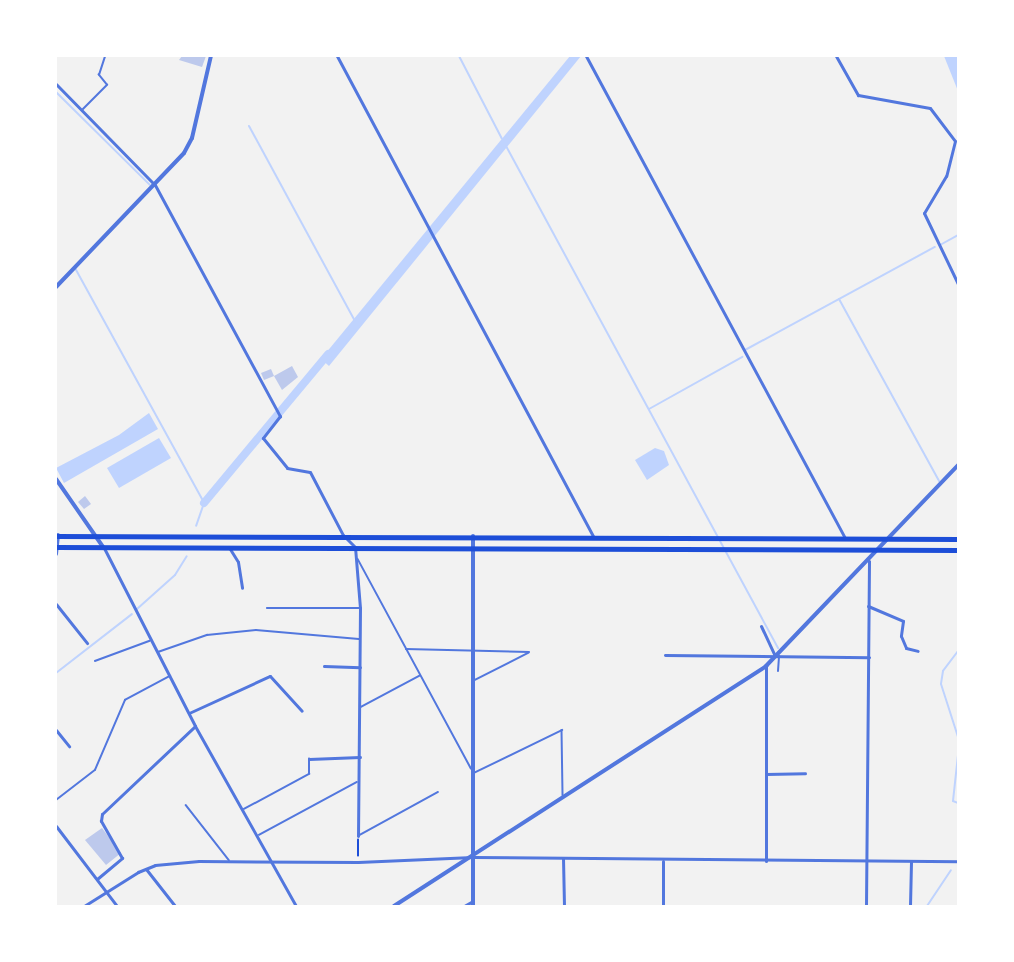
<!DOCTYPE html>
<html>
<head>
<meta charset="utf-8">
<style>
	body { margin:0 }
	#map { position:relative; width:1014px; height:962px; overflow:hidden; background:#f2f2f2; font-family:"Golos Text",sans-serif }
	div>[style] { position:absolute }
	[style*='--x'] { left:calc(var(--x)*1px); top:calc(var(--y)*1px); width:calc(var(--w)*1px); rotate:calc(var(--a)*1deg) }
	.water>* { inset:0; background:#bfd3fe }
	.stream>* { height:2px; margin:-1px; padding:0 1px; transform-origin:1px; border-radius:1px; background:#bfd3fe }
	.canal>* { height:8px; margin:-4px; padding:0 4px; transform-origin:4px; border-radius:4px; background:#bfd3fe }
	.building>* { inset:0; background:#bdc9ec }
	.path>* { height:1.5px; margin:-0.75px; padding:0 0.75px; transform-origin:0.75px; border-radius:0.75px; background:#1d4ed8 }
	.service>* { height:1.5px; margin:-0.75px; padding:0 0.75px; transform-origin:0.75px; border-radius:0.75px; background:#5277de }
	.pedestrian>* { height:2px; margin:-1px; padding:0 1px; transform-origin:1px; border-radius:1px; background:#5277de }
	.minor>* { height:3px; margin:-1.5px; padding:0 1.5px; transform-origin:1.5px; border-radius:1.5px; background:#5277de }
	.tertiary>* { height:4px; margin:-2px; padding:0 2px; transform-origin:2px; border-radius:2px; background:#5277de }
	.primary>* { height:4.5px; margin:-2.25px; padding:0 2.25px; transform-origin:2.25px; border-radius:2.25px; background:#1d4ed8 }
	span { translate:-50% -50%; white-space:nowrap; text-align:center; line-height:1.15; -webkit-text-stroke:4.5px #fff; paint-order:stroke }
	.frame { position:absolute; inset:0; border:57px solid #fff; pointer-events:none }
</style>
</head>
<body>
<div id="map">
	<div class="water">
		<div style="clip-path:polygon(570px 56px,581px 56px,329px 366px,321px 359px)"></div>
		<div style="clip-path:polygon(944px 56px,958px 56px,958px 91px)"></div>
		<div style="clip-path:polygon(149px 413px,158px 429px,64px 483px,56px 468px,119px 435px)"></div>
		<div style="clip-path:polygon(159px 438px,171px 458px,119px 488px,107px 468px)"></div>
		<div style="clip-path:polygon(655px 448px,664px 451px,669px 465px,647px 480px,635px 460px)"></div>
	</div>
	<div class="stream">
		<div style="--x:459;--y:56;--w:93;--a:62.6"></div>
		<div style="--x:56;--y:92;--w:132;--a:44.7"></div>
		<div style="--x:249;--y:126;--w:222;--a:61.5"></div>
		<div style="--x:506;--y:146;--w:571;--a:61.55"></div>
		<div style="--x:940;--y:245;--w:21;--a:-29"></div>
		<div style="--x:75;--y:268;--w:268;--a:61.2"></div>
		<div style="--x:204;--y:503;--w:24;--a:109"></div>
		<div style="--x:839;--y:299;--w:208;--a:61.2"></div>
		<div style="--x:745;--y:350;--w:216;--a:-28.5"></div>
		<div style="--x:649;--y:409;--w:107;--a:-29.2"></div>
		<div style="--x:137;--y:609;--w:51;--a:-41.8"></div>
		<div style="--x:175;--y:575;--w:22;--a:-58"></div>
		<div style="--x:958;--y:651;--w:25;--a:127"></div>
		<div style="--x:943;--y:671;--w:13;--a:99"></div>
		<div style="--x:941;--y:684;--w:56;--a:72.2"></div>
		<div style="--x:56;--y:673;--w:96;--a:-37.8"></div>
		<div style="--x:958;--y:755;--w:46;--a:96.2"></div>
		<div style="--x:953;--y:801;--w:5;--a:22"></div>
		<div style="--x:927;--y:906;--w:43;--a:-56.3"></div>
	</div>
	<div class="canal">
		<div style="--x:204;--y:503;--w:194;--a:-50.2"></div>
	</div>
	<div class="building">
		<div style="clip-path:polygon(182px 56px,206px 56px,202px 67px,179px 60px)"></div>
		<div style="clip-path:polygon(292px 366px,298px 377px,282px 390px,274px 376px)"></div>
		<div style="clip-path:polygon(271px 369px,274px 376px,264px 380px,261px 373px)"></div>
		<div style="clip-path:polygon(85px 496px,91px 504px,84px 509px,78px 502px)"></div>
		<div style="clip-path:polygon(102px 828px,121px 853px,106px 865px,85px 840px)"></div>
	</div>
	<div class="path">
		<div style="--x:358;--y:856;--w:16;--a:-90"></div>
	</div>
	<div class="service">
		<div style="--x:83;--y:109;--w:34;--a:-45"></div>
		<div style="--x:107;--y:85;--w:13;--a:-129"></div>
		<div style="--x:99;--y:75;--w:20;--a:-72"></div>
		<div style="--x:358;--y:559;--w:238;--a:61.6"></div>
		<div style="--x:267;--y:608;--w:92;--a:0"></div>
		<div style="--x:406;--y:649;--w:123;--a:1.4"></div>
		<div style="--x:158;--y:652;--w:52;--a:-19.1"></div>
		<div style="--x:207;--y:635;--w:49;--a:-5.8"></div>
		<div style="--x:256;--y:630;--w:103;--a:5"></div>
		<div style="--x:95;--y:661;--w:58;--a:-20.3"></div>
		<div style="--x:473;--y:681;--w:62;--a:-27"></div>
		<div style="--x:361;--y:707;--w:66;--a:-28.1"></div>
		<div style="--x:474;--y:773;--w:98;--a:-26"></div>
		<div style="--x:562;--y:730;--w:65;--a:89.1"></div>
		<div style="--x:56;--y:800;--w:49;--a:-37.6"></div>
		<div style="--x:95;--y:770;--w:76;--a:-66.8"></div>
		<div style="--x:125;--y:700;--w:51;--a:-28.1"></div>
		<div style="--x:186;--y:805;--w:70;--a:52"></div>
		<div style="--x:244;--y:809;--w:74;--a:-28.3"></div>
		<div style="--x:309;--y:774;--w:15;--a:-90"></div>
		<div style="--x:259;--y:835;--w:111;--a:-28.4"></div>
		<div style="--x:358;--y:836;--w:91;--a:-28.8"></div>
	</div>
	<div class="pedestrian">
		<div style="--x:778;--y:671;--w:15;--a:-86"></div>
	</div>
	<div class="minor">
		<div style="--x:337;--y:56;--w:544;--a:61.93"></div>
		<div style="--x:586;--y:56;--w:547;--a:61.75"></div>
		<div style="--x:836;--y:56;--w:45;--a:60.6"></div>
		<div style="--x:858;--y:95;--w:73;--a:10.2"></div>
		<div style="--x:930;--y:108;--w:41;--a:52.9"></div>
		<div style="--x:955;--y:141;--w:36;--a:104"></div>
		<div style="--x:946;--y:176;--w:43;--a:120.7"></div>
		<div style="--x:924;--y:213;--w:79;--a:64.4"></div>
		<div style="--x:56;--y:84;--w:141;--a:45.6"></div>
		<div style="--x:155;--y:185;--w:263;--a:61.6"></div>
		<div style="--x:280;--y:416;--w:28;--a:128"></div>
		<div style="--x:263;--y:438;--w:38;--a:51"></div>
		<div style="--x:287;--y:468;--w:23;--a:10"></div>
		<div style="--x:310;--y:472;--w:71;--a:62.4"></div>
		<div style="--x:343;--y:535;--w:17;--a:45"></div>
		<div style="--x:355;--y:547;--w:61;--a:85.3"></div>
		<div style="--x:360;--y:608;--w:228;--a:90.5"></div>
		<div style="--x:104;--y:548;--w:200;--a:62.9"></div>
		<div style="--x:195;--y:726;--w:206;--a:60.7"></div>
		<div style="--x:230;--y:549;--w:15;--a:58"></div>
		<div style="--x:238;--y:562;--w:26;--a:81"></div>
		<div style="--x:56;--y:604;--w:50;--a:51.5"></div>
		<div style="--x:868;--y:606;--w:38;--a:23"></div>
		<div style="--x:903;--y:621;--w:15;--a:98"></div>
		<div style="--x:901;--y:636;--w:13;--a:67"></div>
		<div style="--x:906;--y:648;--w:12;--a:14"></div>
		<div style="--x:761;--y:626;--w:33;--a:65"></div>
		<div style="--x:665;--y:655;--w:204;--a:0.6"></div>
		<div style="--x:324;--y:666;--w:36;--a:2"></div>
		<div style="--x:766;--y:666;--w:195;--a:90"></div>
		<div style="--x:189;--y:713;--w:89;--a:-24.6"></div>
		<div style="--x:270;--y:676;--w:47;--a:47.6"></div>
		<div style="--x:56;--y:730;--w:21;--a:51"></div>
		<div style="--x:309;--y:759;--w:51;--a:-2.2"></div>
		<div style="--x:766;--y:774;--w:39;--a:-1"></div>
		<div style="--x:56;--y:826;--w:101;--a:52.7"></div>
		<div style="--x:563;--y:858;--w:48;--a:88.8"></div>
		<div style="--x:663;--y:861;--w:45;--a:90"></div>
		<div style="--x:146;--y:869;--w:47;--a:51.9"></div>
		<div style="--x:97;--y:879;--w:33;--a:-40"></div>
		<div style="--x:122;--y:858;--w:43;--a:-119.6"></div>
		<div style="--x:101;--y:821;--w:7;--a:-82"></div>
		<div style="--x:102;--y:814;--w:128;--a:-43.4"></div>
		<div style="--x:84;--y:906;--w:64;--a:-32.2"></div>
		<div style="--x:138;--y:872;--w:18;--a:-22"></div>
		<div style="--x:155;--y:865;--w:44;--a:-5.2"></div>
		<div style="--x:199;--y:861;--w:159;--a:0.4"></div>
		<div style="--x:358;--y:862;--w:115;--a:-2.5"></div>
		<div style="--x:473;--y:857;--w:485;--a:0.5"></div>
		<div style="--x:464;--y:906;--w:10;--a:-29"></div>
		<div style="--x:866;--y:906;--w:345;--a:-89.5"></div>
		<div style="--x:910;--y:906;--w:45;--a:-88.7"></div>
	</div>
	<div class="tertiary">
		<div style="--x:56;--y:287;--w:185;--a:-46.3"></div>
		<div style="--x:184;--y:153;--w:17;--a:-62"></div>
		<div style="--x:192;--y:138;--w:84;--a:-77"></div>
		<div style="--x:56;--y:479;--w:83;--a:55.3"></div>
		<div style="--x:56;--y:554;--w:19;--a:-84"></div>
		<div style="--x:394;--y:906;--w:443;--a:-32.8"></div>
		<div style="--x:766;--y:666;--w:278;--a:-46.3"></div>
		<div style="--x:473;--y:906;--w:370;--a:-90"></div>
	</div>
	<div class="primary">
		<div style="--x:56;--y:536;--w:902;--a:0.19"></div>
		<div style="--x:56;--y:547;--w:902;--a:0.19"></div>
	</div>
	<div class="frame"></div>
</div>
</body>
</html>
